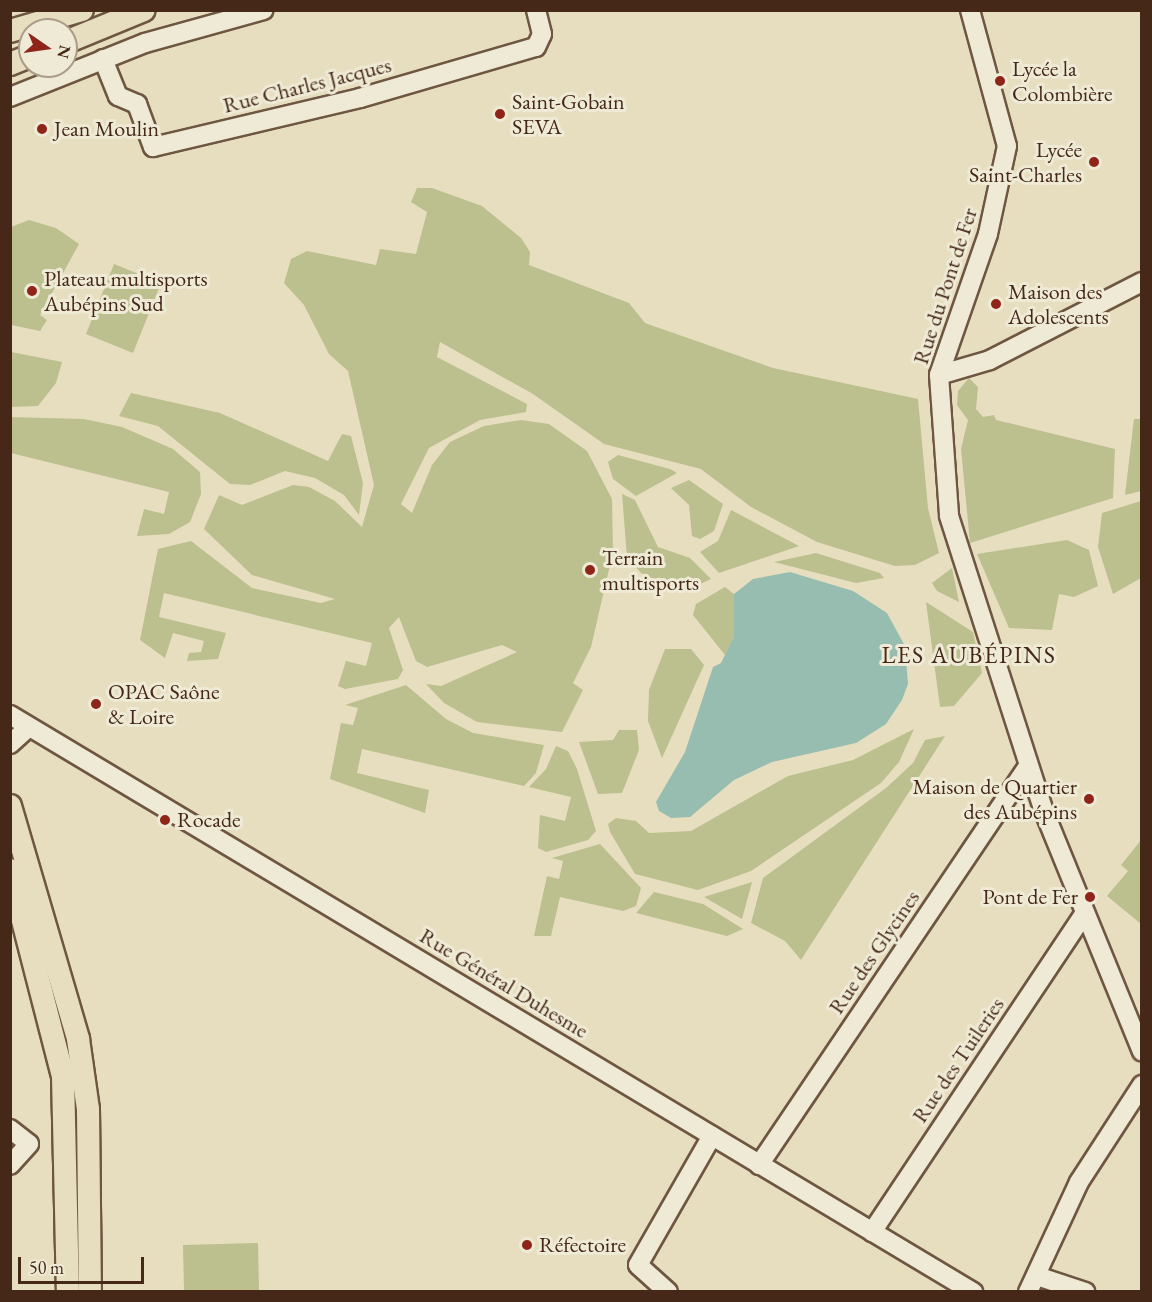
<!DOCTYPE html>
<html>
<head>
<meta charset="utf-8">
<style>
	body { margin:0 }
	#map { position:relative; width:1152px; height:1302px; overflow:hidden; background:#e7dec0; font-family:"EB Garamond",serif }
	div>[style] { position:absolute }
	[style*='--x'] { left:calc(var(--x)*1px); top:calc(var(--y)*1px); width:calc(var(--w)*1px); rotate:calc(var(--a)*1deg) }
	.green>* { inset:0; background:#bcbf8e }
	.water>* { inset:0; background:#97bcb0 }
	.roads { filter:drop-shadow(2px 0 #6e5641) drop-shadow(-2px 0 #6e5641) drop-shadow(0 2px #6e5641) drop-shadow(0 -2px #6e5641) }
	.minor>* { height:18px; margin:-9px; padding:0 9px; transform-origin:9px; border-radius:9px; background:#efead6 }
	.major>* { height:22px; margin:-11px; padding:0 11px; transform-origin:11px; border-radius:11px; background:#e7dec0 }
	.dots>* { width:16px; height:16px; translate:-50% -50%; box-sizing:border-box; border:3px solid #efead6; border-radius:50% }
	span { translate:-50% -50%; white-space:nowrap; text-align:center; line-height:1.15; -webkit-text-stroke:6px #efead6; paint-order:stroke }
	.poi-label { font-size:22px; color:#452817 }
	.left { translate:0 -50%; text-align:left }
	.right { translate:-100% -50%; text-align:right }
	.street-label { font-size:22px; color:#452817 }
	.neighbourhood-label { font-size:24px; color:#452817; letter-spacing:1.5px }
	.frame { position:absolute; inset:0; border:12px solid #452817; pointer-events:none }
	.north { position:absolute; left:18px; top:18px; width:60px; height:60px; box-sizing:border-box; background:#efead6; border:2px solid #ab9c8a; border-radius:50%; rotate:103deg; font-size:16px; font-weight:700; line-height:24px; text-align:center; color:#452817 }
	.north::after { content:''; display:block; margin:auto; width:21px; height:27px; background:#8f2418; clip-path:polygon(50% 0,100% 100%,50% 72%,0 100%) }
	.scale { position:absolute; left:18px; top:1257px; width:126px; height:27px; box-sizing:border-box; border:3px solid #452817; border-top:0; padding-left:8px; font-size:18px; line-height:21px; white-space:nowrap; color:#452817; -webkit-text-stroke:4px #efead6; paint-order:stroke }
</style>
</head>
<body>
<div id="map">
	<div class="green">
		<div style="clip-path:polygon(417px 188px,432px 188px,482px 206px,521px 238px,530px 252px,529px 265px,629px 303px,645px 323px,773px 368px,918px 399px,928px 508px,939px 553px,915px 565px,895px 566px,817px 542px,751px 507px,701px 469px,604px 444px,533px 394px,440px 342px,437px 357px,527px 404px,526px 412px,480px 420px,429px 448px,401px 504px,412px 513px,432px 465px,450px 442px,484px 426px,521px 420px,549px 424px,587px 451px,612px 499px,613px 552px,591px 647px,573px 683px,583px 690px,562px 732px,477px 722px,444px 703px,426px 684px,441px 686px,517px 652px,502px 645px,427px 667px,416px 661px,399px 617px,389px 628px,403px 670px,398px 679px,345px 689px,338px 686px,346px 661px,366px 666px,372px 643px,164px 593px,159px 617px,226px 633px,218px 659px,187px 661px,189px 653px,201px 652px,204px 641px,173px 633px,165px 658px,140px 640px,158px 549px,191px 541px,252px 588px,321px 603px,335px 599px,252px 575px,204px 529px,219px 495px,242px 505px,293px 485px,309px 487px,335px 501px,362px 527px,374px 485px,348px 371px,329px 354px,304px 305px,284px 283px,291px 259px,307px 251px,376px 265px,380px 249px,416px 254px,427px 212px,411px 202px)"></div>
		<div style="clip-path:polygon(29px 220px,56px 228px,79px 244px,40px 315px,47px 320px,40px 331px,11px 325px,11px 227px)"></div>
		<div style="clip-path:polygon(114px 264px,161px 283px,133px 353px,86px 334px)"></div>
		<div style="clip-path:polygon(11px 352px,62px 362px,56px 383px,38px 406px,11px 407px)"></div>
		<div style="clip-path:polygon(969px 378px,978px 387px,976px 409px,983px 417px,994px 415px,996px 420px,1115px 449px,1113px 498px,970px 543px,961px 449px,968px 420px,957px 405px,958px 391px)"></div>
		<div style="clip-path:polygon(131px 393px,220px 413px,328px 461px,342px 434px,351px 436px,363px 483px,359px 515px,344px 495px,315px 478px,285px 471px,250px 485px,230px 484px,158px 426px,119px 416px)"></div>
		<div style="clip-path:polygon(10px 417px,84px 419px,122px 427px,173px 449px,200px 472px,201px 494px,190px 522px,169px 534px,137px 536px,144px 509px,164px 514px,169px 492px,11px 453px)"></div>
		<div style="clip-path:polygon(1134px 419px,1141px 419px,1141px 491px,1125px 495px)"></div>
		<div style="clip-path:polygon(618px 455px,670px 469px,677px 473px,636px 496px,613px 479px,608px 462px)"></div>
		<div style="clip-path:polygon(689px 480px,723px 504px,714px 531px,700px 539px,692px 536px,689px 505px,671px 488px)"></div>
		<div style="clip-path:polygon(622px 494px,635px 500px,658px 547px,690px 558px,711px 579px,683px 592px,641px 573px,627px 557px)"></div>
		<div style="clip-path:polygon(1141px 501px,1141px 578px,1113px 594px,1098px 547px,1102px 513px)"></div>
		<div style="clip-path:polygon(731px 510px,799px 546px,719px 573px,700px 552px,718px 541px)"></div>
		<div style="clip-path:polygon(1067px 540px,1089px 550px,1098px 586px,1074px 597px,1059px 594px,1052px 630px,1009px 628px,977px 554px)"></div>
		<div style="clip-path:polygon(816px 553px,880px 573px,884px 578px,856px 583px,774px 562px)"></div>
		<div style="clip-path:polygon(952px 568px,959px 602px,937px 591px,932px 583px)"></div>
		<div style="clip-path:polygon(725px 587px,734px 594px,734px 636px,725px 655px,693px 615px,696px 604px)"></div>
		<div style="clip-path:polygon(926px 602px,973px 632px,982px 673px,954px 706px,940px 707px)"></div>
		<div style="clip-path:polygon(665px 649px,691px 649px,704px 665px,662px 758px,648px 721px,649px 690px)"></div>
		<div style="clip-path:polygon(406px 685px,446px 719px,473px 733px,544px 745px,536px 773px,524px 786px,362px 749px,357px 773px,429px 790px,425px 813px,330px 779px,341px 723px,353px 725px,358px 708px,345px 705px)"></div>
		<div style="clip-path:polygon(914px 729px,899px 762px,881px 783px,751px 871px,698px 890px,635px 874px,610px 832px,608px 824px,616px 818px,636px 821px,649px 833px,691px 831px,788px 776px,853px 760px)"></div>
		<div style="clip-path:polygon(619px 730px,637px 730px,639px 750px,622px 793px,598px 794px,579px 742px,613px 740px)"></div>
		<div style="clip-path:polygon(945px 736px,801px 960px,785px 941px,751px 923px,763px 878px,886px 788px,913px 763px,925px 740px)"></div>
		<div style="clip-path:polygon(556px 746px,568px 751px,577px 769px,596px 831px,588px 840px,546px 852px,538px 848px,540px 815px,565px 821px,571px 797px,529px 787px,546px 769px)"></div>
		<div style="clip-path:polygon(1141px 840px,1141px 924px,1107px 896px,1128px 871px,1121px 865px)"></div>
		<div style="clip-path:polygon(600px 844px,641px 888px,636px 906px,623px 911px,560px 897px,551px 936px,534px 936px,547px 876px,559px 879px,563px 861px,552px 858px)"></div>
		<div style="clip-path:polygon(752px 882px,742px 919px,704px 897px)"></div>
		<div style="clip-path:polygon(654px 892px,703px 904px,743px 929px,727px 936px,636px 913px)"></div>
		<div style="clip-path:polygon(258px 1243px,259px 1291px,184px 1291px,183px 1245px)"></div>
	</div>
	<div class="water">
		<div style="clip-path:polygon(790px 572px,853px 591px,887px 613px,905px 646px,908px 684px,902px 700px,886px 724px,856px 743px,772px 762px,734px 780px,690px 817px,671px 818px,659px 811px,656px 802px,685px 752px,713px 667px,721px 663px,734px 636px,734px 594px,753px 579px)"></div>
	</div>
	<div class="roads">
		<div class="minor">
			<div style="--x:970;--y:10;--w:141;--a:74.8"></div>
			<div style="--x:1007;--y:146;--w:90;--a:102.2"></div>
			<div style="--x:988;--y:234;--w:149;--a:109.2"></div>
			<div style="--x:939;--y:375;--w:141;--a:85.9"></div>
			<div style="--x:949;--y:516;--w:308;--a:72.2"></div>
			<div style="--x:1043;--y:809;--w:262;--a:67.8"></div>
			<div style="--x:103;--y:59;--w:40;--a:68"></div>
			<div style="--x:118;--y:96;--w:21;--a:23"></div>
			<div style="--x:137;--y:104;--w:46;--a:69.6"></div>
			<div style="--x:153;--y:147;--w:213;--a:-13.3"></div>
			<div style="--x:360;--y:98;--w:183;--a:-16.2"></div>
			<div style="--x:536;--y:47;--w:14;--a:-65"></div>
			<div style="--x:542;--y:34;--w:25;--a:-104"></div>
			<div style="--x:10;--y:97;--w:145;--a:-21.8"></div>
			<div style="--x:145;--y:43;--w:123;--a:-15.5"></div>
			<div style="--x:939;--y:375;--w:53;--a:-16.4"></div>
			<div style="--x:990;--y:360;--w:171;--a:-27.2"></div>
			<div style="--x:10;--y:715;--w:1123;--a:30.93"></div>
			<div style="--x:10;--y:744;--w:25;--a:-42"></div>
			<div style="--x:10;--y:1129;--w:24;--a:38"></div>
			<div style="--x:29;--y:1144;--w:28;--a:132"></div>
			<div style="--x:759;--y:1165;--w:481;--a:-56"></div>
			<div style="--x:872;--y:1232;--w:382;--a:-56.3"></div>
			<div style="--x:1037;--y:1276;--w:51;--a:18.4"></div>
			<div style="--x:668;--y:1292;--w:40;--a:-138"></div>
			<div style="--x:638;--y:1265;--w:149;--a:-60.2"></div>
			<div style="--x:1028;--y:1292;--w:121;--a:-65.1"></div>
			<div style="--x:1079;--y:1182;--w:116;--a:-57"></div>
		</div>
		<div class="major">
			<div style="--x:10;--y:31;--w:75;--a:-16.3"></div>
			<div style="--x:66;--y:42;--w:84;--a:-22.3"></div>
			<div style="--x:10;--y:64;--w:22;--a:-22"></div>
			<div style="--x:10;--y:806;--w:243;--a:73.7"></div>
			<div style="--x:78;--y:1039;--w:71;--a:81.9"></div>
			<div style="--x:88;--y:1109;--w:183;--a:89.4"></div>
			<div style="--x:10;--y:870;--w:213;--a:75.6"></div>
			<div style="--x:63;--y:1076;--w:216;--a:88.7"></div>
		</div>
	</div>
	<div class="dots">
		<div style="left:1000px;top:81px;background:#8f2418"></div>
		<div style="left:500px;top:114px;background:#8f2418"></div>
		<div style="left:42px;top:129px;background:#8f2418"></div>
		<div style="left:1094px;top:162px;background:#8f2418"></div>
		<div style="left:32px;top:291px;background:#8f2418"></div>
		<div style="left:996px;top:304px;background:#8f2418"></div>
		<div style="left:590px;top:570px;background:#8f2418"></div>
		<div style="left:96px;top:704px;background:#8f2418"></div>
		<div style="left:1089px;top:799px;background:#8f2418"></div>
		<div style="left:165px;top:820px;background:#8f2418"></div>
		<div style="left:1090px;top:897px;background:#8f2418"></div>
		<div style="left:527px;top:1245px;background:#8f2418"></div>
	</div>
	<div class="poi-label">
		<span class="left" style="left:1012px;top:81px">Lycée la<br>Colombière</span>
		<span class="left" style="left:512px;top:114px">Saint-Gobain<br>SEVA</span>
		<span class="left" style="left:54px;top:129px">Jean Moulin</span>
		<span class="right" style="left:1082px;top:162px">Lycée<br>Saint-Charles</span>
		<span class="left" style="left:44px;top:291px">Plateau multisports<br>Aubépins Sud</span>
		<span class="left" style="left:1008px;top:304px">Maison des<br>Adolescents</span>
		<span class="left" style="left:602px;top:570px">Terrain<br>multisports</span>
		<span class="left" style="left:108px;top:704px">OPAC Saône<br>&amp; Loire</span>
		<span class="right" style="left:1077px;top:799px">Maison de Quartier<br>des Aubépins</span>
		<span class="left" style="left:177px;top:820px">Rocade</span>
		<span class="right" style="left:1078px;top:897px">Pont de Fer</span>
		<span class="left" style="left:539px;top:1245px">Réfectoire</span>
	</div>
	<div class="street-label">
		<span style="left:307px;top:85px;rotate:-14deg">Rue Charles Jacques</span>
		<span style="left:945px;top:286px;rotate:-72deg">Rue du Pont de Fer</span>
		<span style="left:874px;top:952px;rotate:-56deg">Rue des Glycines</span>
		<span style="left:504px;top:983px;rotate:31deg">Rue Général Duhesme</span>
		<span style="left:958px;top:1060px;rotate:-56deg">Rue des Tuileries</span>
	</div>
	<div class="neighbourhood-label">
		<span style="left:969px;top:655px">LES AUBÉPINS</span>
	</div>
	<div class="frame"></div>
	<div class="north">N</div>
	<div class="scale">50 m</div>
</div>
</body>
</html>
